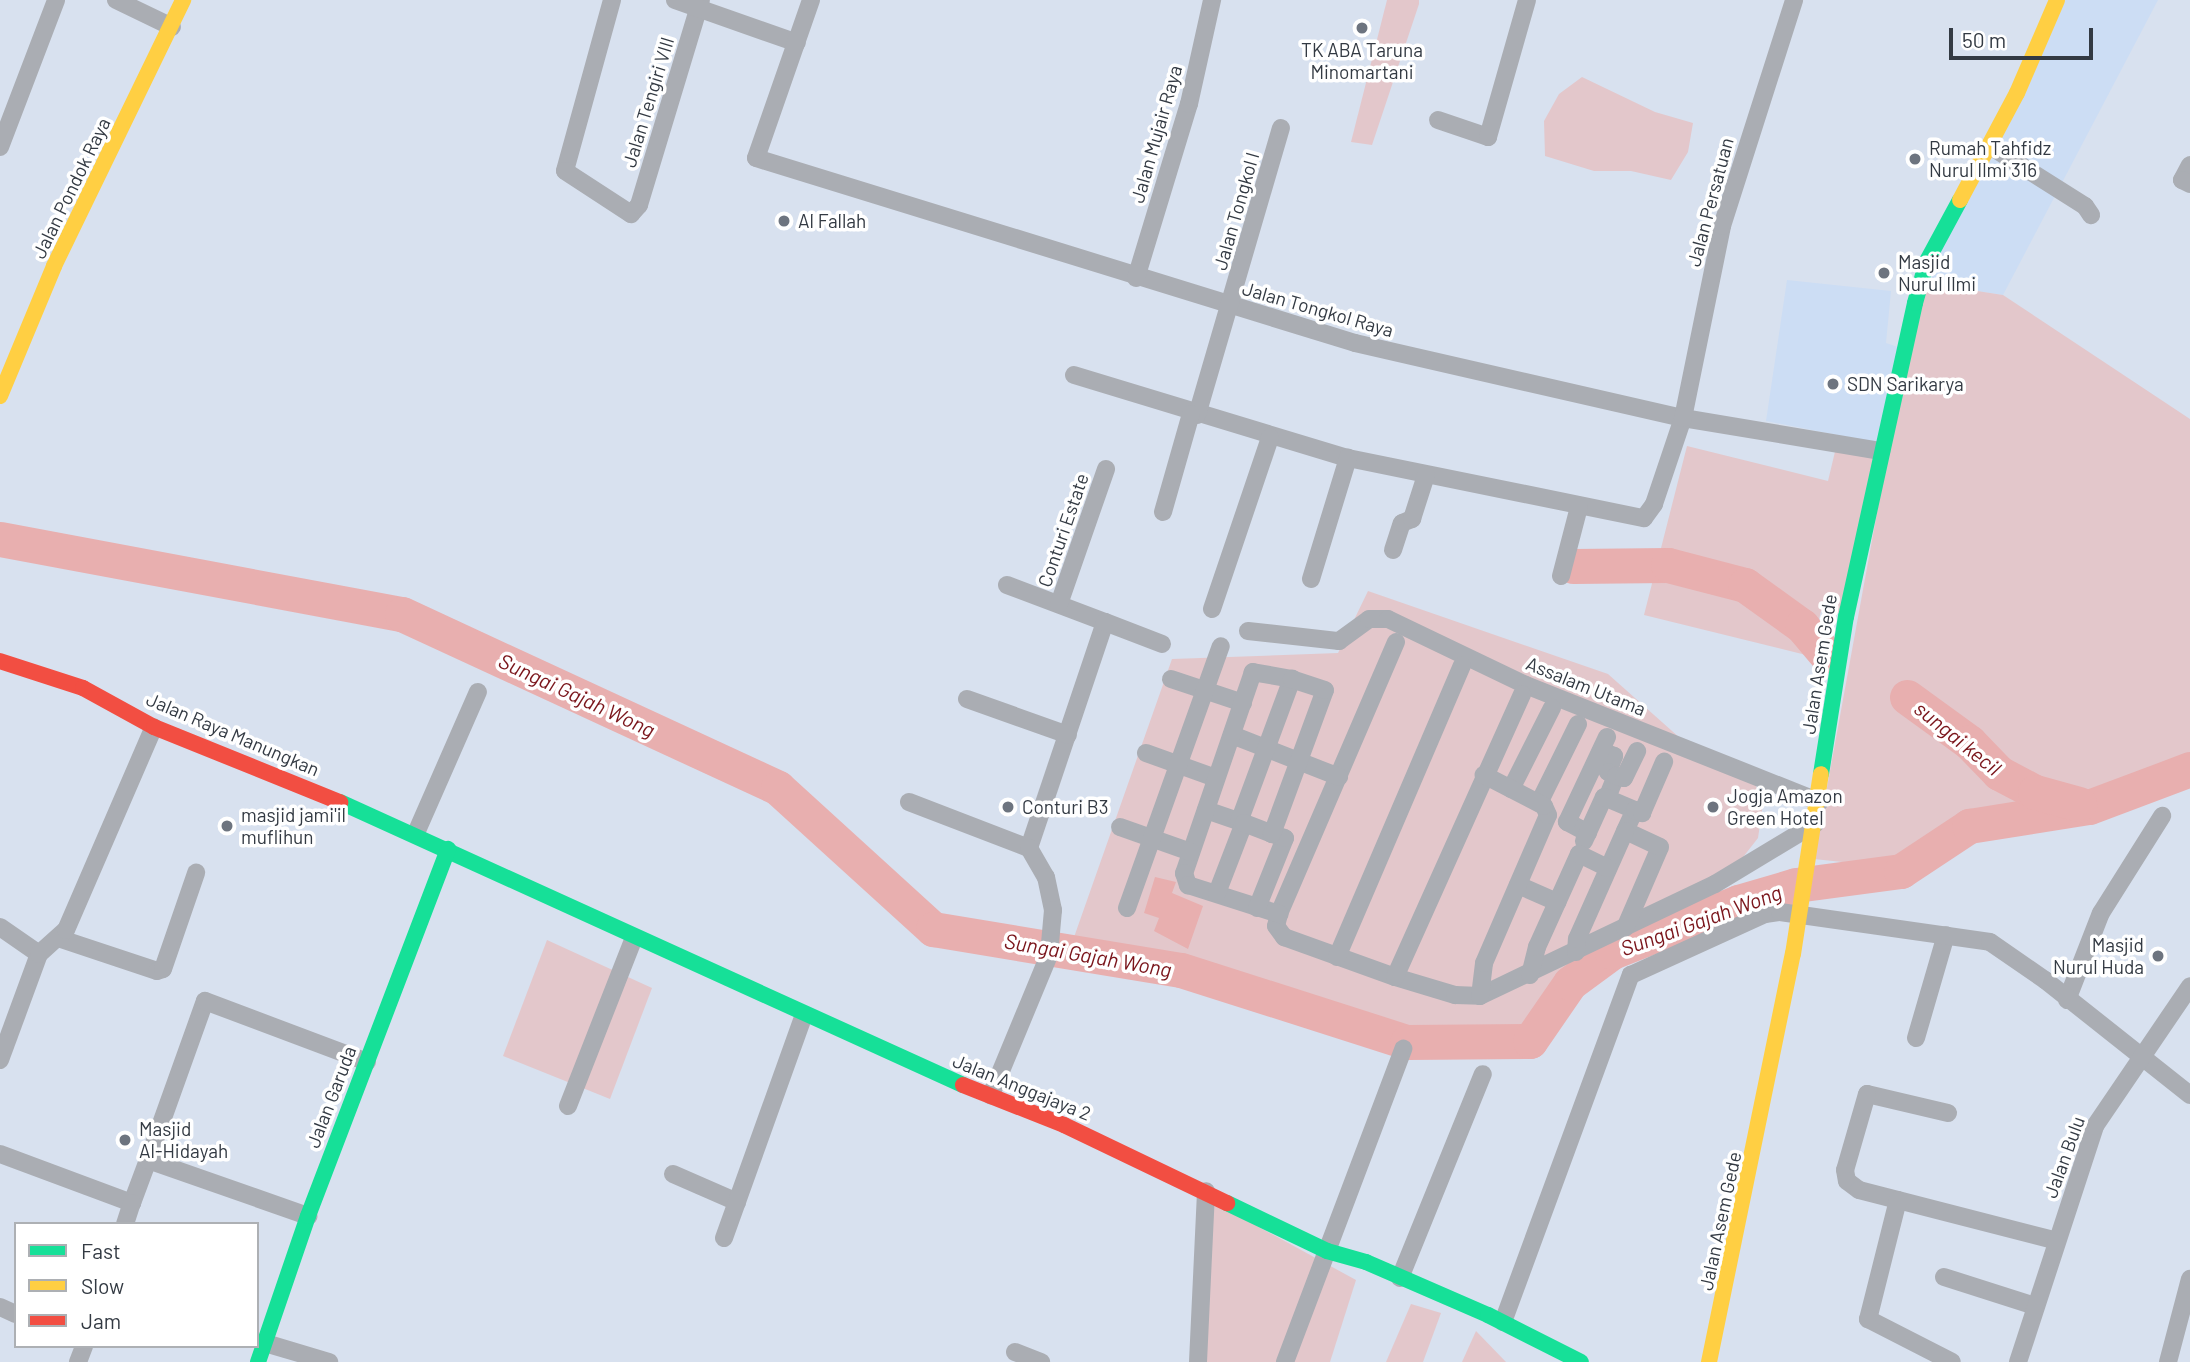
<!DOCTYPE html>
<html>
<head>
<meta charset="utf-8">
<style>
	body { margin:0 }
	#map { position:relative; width:2190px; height:1362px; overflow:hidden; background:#d8e1ef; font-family:Barlow,sans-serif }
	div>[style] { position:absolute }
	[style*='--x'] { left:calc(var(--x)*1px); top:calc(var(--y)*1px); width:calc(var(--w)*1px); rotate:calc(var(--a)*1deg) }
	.built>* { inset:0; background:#ccddf4 }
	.green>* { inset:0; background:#e3c7cb }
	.water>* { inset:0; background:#e8afaf }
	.river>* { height:35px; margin:-17.5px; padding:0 17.5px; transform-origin:17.5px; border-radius:17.5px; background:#e8afaf }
	.street>* { height:18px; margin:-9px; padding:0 9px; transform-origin:9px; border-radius:9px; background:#aaadb3 }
	.fast>* { height:16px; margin:-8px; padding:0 8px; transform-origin:8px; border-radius:8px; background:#16e098 }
	.slow>* { height:16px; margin:-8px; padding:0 8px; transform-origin:8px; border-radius:8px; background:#ffcf43 }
	.jam>* { height:16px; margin:-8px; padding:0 8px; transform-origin:8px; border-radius:8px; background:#f24e42 }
	.dots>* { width:19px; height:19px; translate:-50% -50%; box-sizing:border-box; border:4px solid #fff; border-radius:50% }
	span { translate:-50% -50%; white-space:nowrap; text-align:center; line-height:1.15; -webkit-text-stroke:7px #fff; paint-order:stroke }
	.poi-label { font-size:19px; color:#333a43 }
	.left { translate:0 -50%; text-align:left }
	.right { translate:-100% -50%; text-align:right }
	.street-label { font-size:19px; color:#333a43 }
	.water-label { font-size:21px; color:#7a151b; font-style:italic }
	.legend { position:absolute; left:14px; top:1222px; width:245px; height:126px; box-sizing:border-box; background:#fff; border:2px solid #adb0b4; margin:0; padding:9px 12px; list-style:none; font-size:21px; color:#333a43 }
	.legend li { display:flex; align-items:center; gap:14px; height:35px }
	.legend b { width:35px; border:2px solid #adb0b4 }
	.scale { position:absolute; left:1949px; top:28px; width:144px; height:32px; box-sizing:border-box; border:4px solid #333a43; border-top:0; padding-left:9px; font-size:21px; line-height:24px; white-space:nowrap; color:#333a43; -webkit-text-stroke:5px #fff; paint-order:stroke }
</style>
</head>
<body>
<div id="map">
	<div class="built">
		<div style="clip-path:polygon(2063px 0,2158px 0,2003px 295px,1919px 282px)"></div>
		<div style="clip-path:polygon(1787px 280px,1891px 291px,1886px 343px,1901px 348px,1883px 444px,1766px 421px)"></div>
	</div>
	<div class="green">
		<div style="clip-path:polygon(1387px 0,1419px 0,1419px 4px,1372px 145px,1351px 142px)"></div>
		<div style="clip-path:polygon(1582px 77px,1655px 112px,1693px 123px,1688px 152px,1671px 180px,1631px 171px,1594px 171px,1545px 156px,1544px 121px,1559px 94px)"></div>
		<div style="clip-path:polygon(1919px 282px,2003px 295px,2190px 419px,2190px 755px,2089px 807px,1968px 824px,1899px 868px,1814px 859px)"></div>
		<div style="clip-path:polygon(1838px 439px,1876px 453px,1843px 613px,1821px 611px,1810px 656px,1644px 615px,1687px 446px,1828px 481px)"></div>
		<div style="clip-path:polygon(1368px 591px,1608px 674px,1681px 739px,1754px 781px,1763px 804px,1758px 838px,1740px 861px,1653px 927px,1612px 950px,1570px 982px,1530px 1041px,1407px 1042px,1073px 940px,1172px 659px,1338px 653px)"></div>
		<div style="clip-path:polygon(547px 940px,652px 988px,610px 1099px,503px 1056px)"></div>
		<div style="clip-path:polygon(1202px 1196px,1356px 1280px,1330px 1362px,1198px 1362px)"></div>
		<div style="clip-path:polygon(1411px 1304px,1441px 1313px,1423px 1362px,1386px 1362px)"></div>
		<div style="clip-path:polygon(1476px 1331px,1506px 1362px,1462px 1362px)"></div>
	</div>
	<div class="water">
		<div style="clip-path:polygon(1155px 877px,1176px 882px,1172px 893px,1203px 906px,1188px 949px,1154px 931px,1159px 918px,1144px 913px)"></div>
	</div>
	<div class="river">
		<div style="--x:0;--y:539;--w:409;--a:10.6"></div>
		<div style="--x:402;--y:614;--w:414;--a:24.8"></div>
		<div style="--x:778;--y:788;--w:210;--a:42.3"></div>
		<div style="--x:933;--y:929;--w:251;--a:9.4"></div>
		<div style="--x:1181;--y:970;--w:237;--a:17.7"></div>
		<div style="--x:1407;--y:1042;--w:123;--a:-0.5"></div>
		<div style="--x:1530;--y:1041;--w:70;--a:-55.4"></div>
		<div style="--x:1570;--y:983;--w:52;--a:-36.4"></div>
		<div style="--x:1612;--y:952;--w:136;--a:-21.6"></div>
		<div style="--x:1738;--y:902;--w:60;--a:-16.3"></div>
		<div style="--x:1796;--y:885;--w:106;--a:-7.6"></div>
		<div style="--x:1901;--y:871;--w:82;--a:-33.5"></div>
		<div style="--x:1969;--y:826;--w:121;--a:-9"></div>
		<div style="--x:2089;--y:807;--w:108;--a:-20.6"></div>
		<div style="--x:1573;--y:566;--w:95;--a:-0.6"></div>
		<div style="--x:1668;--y:565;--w:80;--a:14.6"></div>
		<div style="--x:1745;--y:585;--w:70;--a:35.7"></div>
		<div style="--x:1802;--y:626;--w:38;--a:50"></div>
		<div style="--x:1907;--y:697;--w:77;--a:36"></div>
		<div style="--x:1969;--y:742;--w:43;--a:45.9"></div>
		<div style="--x:1999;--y:773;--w:41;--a:27.8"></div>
		<div style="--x:2035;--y:792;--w:46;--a:15.3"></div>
	</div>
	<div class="street">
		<div style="--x:116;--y:0;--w:62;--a:25.7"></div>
		<div style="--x:612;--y:0;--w:177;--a:105.4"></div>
		<div style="--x:565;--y:171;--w:79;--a:33.1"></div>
		<div style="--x:631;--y:214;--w:12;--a:-48"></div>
		<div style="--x:639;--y:205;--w:214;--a:-73.2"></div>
		<div style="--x:675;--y:0;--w:129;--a:19.4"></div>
		<div style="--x:811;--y:0;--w:167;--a:109.2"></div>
		<div style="--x:756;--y:158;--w:627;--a:17.16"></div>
		<div style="--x:1355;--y:343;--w:336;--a:12.9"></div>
		<div style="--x:1683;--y:418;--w:201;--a:9.5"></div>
		<div style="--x:1438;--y:120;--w:53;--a:18.8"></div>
		<div style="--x:1488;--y:137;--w:142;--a:-74.1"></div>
		<div style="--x:1990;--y:146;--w:112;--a:32.3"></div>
		<div style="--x:2085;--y:206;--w:11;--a:56"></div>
		<div style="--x:0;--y:147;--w:157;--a:-69.1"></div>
		<div style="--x:2190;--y:165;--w:17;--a:118"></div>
		<div style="--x:2182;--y:180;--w:9;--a:27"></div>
		<div style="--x:1136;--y:278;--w:182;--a:-73.1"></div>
		<div style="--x:1189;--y:104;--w:107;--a:-77.5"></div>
		<div style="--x:1074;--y:375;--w:286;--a:16.9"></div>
		<div style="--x:1348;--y:458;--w:302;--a:11.5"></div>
		<div style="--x:1644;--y:518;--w:17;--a:-54"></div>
		<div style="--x:1654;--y:504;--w:91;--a:-71.4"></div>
		<div style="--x:1683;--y:418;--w:196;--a:-78.5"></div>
		<div style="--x:1722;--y:226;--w:237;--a:-72.3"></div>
		<div style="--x:1197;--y:415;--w:299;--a:-73.7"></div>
		<div style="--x:1163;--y:512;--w:102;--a:-74.1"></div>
		<div style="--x:1393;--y:550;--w:28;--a:-72"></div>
		<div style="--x:1402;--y:523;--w:11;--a:-22"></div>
		<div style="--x:1412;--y:519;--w:46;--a:-72.3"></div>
		<div style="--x:1561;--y:576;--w:71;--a:-75.4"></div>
		<div style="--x:1311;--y:579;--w:127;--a:-73"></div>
		<div style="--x:1007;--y:585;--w:105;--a:20.7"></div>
		<div style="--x:1105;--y:622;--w:238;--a:108.6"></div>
		<div style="--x:1059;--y:604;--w:143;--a:-70.8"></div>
		<div style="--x:1212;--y:609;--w:181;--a:-71.3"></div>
		<div style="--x:1105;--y:622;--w:61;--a:21.1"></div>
		<div style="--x:1248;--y:631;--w:92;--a:6.3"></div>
		<div style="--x:1339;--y:641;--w:37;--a:-36"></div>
		<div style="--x:1369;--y:619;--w:19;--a:0"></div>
		<div style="--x:1388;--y:619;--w:153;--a:25.6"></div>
		<div style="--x:1526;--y:685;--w:316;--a:21.7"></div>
		<div style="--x:1396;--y:642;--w:296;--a:113.3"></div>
		<div style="--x:1279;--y:914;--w:12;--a:104"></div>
		<div style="--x:1276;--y:926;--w:14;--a:54"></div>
		<div style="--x:1284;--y:937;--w:118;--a:19.8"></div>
		<div style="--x:1395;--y:977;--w:63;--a:16.7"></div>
		<div style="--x:1455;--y:995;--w:25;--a:2"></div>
		<div style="--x:1480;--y:996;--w:260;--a:-25.5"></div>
		<div style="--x:1715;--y:884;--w:118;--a:-31.1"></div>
		<div style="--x:1171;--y:679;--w:76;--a:18.4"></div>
		<div style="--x:967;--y:699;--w:107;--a:19.6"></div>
		<div style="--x:1232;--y:735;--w:115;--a:21.4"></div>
		<div style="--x:1601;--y:751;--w:14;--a:21"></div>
		<div style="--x:1614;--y:756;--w:17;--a:111"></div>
		<div style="--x:1608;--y:772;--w:9;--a:27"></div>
		<div style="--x:1146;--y:753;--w:74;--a:19.7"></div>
		<div style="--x:1511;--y:789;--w:91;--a:-63.2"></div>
		<div style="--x:1607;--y:798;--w:24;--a:-68"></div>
		<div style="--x:1616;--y:776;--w:8;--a:14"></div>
		<div style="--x:1624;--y:778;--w:30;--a:-64"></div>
		<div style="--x:909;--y:802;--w:129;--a:21"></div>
		<div style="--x:1029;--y:848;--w:34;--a:60"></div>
		<div style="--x:1046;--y:877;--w:34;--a:78"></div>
		<div style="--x:1053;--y:910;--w:45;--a:95.1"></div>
		<div style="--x:1049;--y:955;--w:152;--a:112.5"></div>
		<div style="--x:1539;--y:803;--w:88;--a:-63.7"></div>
		<div style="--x:1206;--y:810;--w:40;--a:18.9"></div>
		<div style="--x:1239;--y:822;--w:153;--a:-69.7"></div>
		<div style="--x:1292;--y:679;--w:40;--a:-170"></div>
		<div style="--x:1253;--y:672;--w:213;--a:108.9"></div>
		<div style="--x:1184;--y:873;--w:13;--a:72"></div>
		<div style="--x:1188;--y:885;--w:96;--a:17.7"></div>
		<div style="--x:1120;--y:827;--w:75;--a:19.4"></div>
		<div style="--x:416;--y:833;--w:154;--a:-66.3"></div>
		<div style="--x:1588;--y:833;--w:24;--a:-152"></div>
		<div style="--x:1567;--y:822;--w:94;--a:-64.8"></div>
		<div style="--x:1584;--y:841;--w:48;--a:-65.6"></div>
		<div style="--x:1604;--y:797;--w:34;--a:23"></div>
		<div style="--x:1518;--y:885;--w:43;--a:23.6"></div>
		<div style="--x:1217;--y:893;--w:75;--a:-68.9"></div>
		<div style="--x:1244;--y:823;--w:30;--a:21"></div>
		<div style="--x:1127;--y:908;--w:278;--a:-70.3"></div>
		<div style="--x:1257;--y:908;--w:75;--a:-68.2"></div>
		<div style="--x:1285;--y:838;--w:14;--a:-163"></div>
		<div style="--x:1272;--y:834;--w:153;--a:-69.8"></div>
		<div style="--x:1325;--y:690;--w:35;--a:-162"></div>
		<div style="--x:0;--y:927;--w:47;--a:34.7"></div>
		<div style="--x:1625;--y:928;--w:88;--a:-66.6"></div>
		<div style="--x:1660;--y:847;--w:38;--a:-155"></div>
		<div style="--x:1625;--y:831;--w:23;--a:-65"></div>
		<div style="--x:1635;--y:810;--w:8;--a:23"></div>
		<div style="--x:1642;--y:813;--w:56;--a:-66.7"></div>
		<div style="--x:61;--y:939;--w:101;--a:18.4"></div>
		<div style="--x:157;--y:971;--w:6;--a:-18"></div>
		<div style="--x:163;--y:969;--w:102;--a:-71"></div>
		<div style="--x:1576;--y:952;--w:13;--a:-86"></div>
		<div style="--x:1577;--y:939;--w:118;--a:-66"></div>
		<div style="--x:1337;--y:957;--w:317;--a:-66.8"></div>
		<div style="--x:1530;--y:975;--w:29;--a:-76"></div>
		<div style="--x:1537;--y:947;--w:102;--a:-65.7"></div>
		<div style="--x:1579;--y:854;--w:32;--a:26"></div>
		<div style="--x:1395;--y:977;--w:310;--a:-65.8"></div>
		<div style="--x:1480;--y:996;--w:33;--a:-83"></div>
		<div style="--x:1484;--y:963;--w:161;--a:-66.6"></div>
		<div style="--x:1548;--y:815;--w:10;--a:-114"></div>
		<div style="--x:1544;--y:806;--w:68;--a:-152.7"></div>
		<div style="--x:2067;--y:1000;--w:93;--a:-68.7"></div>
		<div style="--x:2101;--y:913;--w:115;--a:-57.8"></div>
		<div style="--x:1916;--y:1038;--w:107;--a:-73.8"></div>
		<div style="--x:0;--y:1060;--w:113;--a:-69.8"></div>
		<div style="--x:39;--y:954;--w:36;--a:-42"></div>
		<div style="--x:66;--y:930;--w:221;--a:-66.6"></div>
		<div style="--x:568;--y:1106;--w:180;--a:-68.6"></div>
		<div style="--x:1948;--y:1113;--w:83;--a:-166.8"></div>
		<div style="--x:1867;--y:1094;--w:79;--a:106.1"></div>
		<div style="--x:1845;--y:1170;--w:11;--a:80"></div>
		<div style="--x:1847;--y:1181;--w:15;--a:37"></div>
		<div style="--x:1859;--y:1190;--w:204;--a:14.4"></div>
		<div style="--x:0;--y:1154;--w:141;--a:20.4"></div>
		<div style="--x:132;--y:1203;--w:46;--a:-69.6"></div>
		<div style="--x:148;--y:1160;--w:170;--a:19.3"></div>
		<div style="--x:148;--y:1160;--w:169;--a:-70.3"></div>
		<div style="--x:205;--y:1001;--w:173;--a:20.6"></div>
		<div style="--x:673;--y:1174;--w:70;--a:23.6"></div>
		<div style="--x:1898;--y:1200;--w:123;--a:104.1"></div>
		<div style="--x:1868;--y:1319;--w:94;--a:27.1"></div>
		<div style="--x:125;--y:1224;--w:22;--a:-72"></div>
		<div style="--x:724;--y:1238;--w:237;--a:-70.3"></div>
		<div style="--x:1944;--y:1277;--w:96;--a:17.7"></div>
		<div style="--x:1400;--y:1278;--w:220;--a:-67.9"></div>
		<div style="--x:0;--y:1307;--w:17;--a:24"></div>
		<div style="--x:1503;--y:1322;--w:370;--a:-69.8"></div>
		<div style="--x:1631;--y:975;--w:147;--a:-24.5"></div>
		<div style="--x:1765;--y:914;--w:15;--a:-8"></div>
		<div style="--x:1780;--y:912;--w:212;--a:8.1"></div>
		<div style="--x:1990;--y:942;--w:67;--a:34.6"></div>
		<div style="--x:2045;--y:980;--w:185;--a:38.4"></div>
		<div style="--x:265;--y:1343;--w:67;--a:16.5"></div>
		<div style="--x:1015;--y:1352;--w:28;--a:21"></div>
		<div style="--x:78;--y:1362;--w:17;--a:-69"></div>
		<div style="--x:1198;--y:1362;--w:171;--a:-87.3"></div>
		<div style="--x:1285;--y:1362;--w:335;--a:-69.3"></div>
		<div style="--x:2018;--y:1362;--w:248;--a:-71.9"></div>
		<div style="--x:2095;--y:1126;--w:169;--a:-55.8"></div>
		<div style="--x:2168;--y:1362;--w:86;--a:-75.2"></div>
	</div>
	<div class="fast">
		<div style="--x:1821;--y:774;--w:159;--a:-81"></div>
		<div style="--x:1846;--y:617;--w:321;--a:-77.6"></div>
		<div style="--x:1915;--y:303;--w:44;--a:-74.1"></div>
		<div style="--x:1927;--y:261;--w:69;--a:-61.6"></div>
		<div style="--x:340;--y:802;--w:684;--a:24.43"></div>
		<div style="--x:1227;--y:1203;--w:111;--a:25.6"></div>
		<div style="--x:1327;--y:1251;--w:41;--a:15.8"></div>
		<div style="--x:1366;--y:1262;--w:133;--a:23.5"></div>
		<div style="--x:1488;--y:1315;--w:104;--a:26.8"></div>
		<div style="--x:258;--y:1362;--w:154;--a:-71.1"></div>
		<div style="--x:308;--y:1216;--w:393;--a:-69.1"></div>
	</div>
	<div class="slow">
		<div style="--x:1960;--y:200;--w:121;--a:-62"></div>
		<div style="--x:2017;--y:93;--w:101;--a:-66.7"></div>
		<div style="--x:0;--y:396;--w:141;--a:-67.4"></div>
		<div style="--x:54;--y:266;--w:296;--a:-64.1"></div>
		<div style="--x:1709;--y:1362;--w:417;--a:-78.4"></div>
		<div style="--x:1793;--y:954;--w:182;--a:-81.2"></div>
	</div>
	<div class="jam">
		<div style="--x:0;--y:661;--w:87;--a:18"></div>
		<div style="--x:83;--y:688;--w:81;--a:28.8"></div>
		<div style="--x:154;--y:727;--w:201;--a:22"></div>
		<div style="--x:963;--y:1085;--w:109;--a:21.6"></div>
		<div style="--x:1064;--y:1125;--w:181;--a:25.6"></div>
	</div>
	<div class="dots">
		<div style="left:1362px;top:28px;background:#6d747f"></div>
		<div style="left:1915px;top:159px;background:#6d747f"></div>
		<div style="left:784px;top:221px;background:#6d747f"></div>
		<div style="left:1884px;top:273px;background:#6d747f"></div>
		<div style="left:1833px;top:384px;background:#6d747f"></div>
		<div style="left:1008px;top:807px;background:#6d747f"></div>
		<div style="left:1713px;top:807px;background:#6d747f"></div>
		<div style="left:227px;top:826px;background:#6d747f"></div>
		<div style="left:2158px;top:956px;background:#6d747f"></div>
		<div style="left:125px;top:1140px;background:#6d747f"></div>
	</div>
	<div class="poi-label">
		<span style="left:1362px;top:61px">TK ABA Taruna<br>Minomartani</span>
		<span class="left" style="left:1929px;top:159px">Rumah Tahfidz<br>Nurul Ilmi 316</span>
		<span class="left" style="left:798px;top:221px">Al Fallah</span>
		<span class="left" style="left:1898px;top:273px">Masjid<br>Nurul Ilmi</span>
		<span class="left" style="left:1847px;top:384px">SDN Sarikarya</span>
		<span class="left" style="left:1727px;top:807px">Jogja Amazon<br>Green Hotel</span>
		<span class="left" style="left:1022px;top:807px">Conturi B3</span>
		<span class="left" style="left:241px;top:826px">masjid jami'il<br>muflihun</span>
		<span class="right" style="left:2144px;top:956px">Masjid<br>Nurul Huda</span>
		<span class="left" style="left:139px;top:1140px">Masjid<br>Al-Hidayah</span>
	</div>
	<div class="street-label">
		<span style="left:648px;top:102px;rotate:-73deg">Jalan Tengiri VIII</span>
		<span style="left:1156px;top:134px;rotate:-74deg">Jalan Mujair Raya</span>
		<span style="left:71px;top:188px;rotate:-64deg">Jalan Pondok Raya</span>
		<span style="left:1710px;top:202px;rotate:-75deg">Jalan Persatuan</span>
		<span style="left:1236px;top:211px;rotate:-74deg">Jalan Tongkol I</span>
		<span style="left:1318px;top:309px;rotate:16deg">Jalan Tongkol Raya</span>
		<span style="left:1063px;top:530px;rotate:-71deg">Conturi Estate</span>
		<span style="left:1819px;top:664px;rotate:-81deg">Jalan Asem Gede</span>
		<span style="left:1586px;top:686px;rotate:22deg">Assalam Utama</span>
		<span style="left:233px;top:734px;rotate:23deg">Jalan Raya Manungkan</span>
		<span style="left:1022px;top:1087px;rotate:22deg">Jalan Anggajaya 2</span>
		<span style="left:331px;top:1097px;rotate:-69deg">Jalan Garuda</span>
		<span style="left:2064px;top:1157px;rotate:-70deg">Jalan Bulu</span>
		<span style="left:1720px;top:1221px;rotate:-78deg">Jalan Asem Gede</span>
	</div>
	<div class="water-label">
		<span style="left:577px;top:695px;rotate:25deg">Sungai Gajah Wong</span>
		<span style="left:1958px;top:738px;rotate:39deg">sungai kecil</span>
		<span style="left:1701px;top:920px;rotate:-20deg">Sungai Gajah Wong</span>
		<span style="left:1088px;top:955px;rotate:10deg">Sungai Gajah Wong</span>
	</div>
	<ul class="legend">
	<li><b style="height:9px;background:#16e098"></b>Fast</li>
	<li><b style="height:9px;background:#ffcf43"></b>Slow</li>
	<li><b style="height:9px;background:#f24e42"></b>Jam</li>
	</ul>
	<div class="scale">50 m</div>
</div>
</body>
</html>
